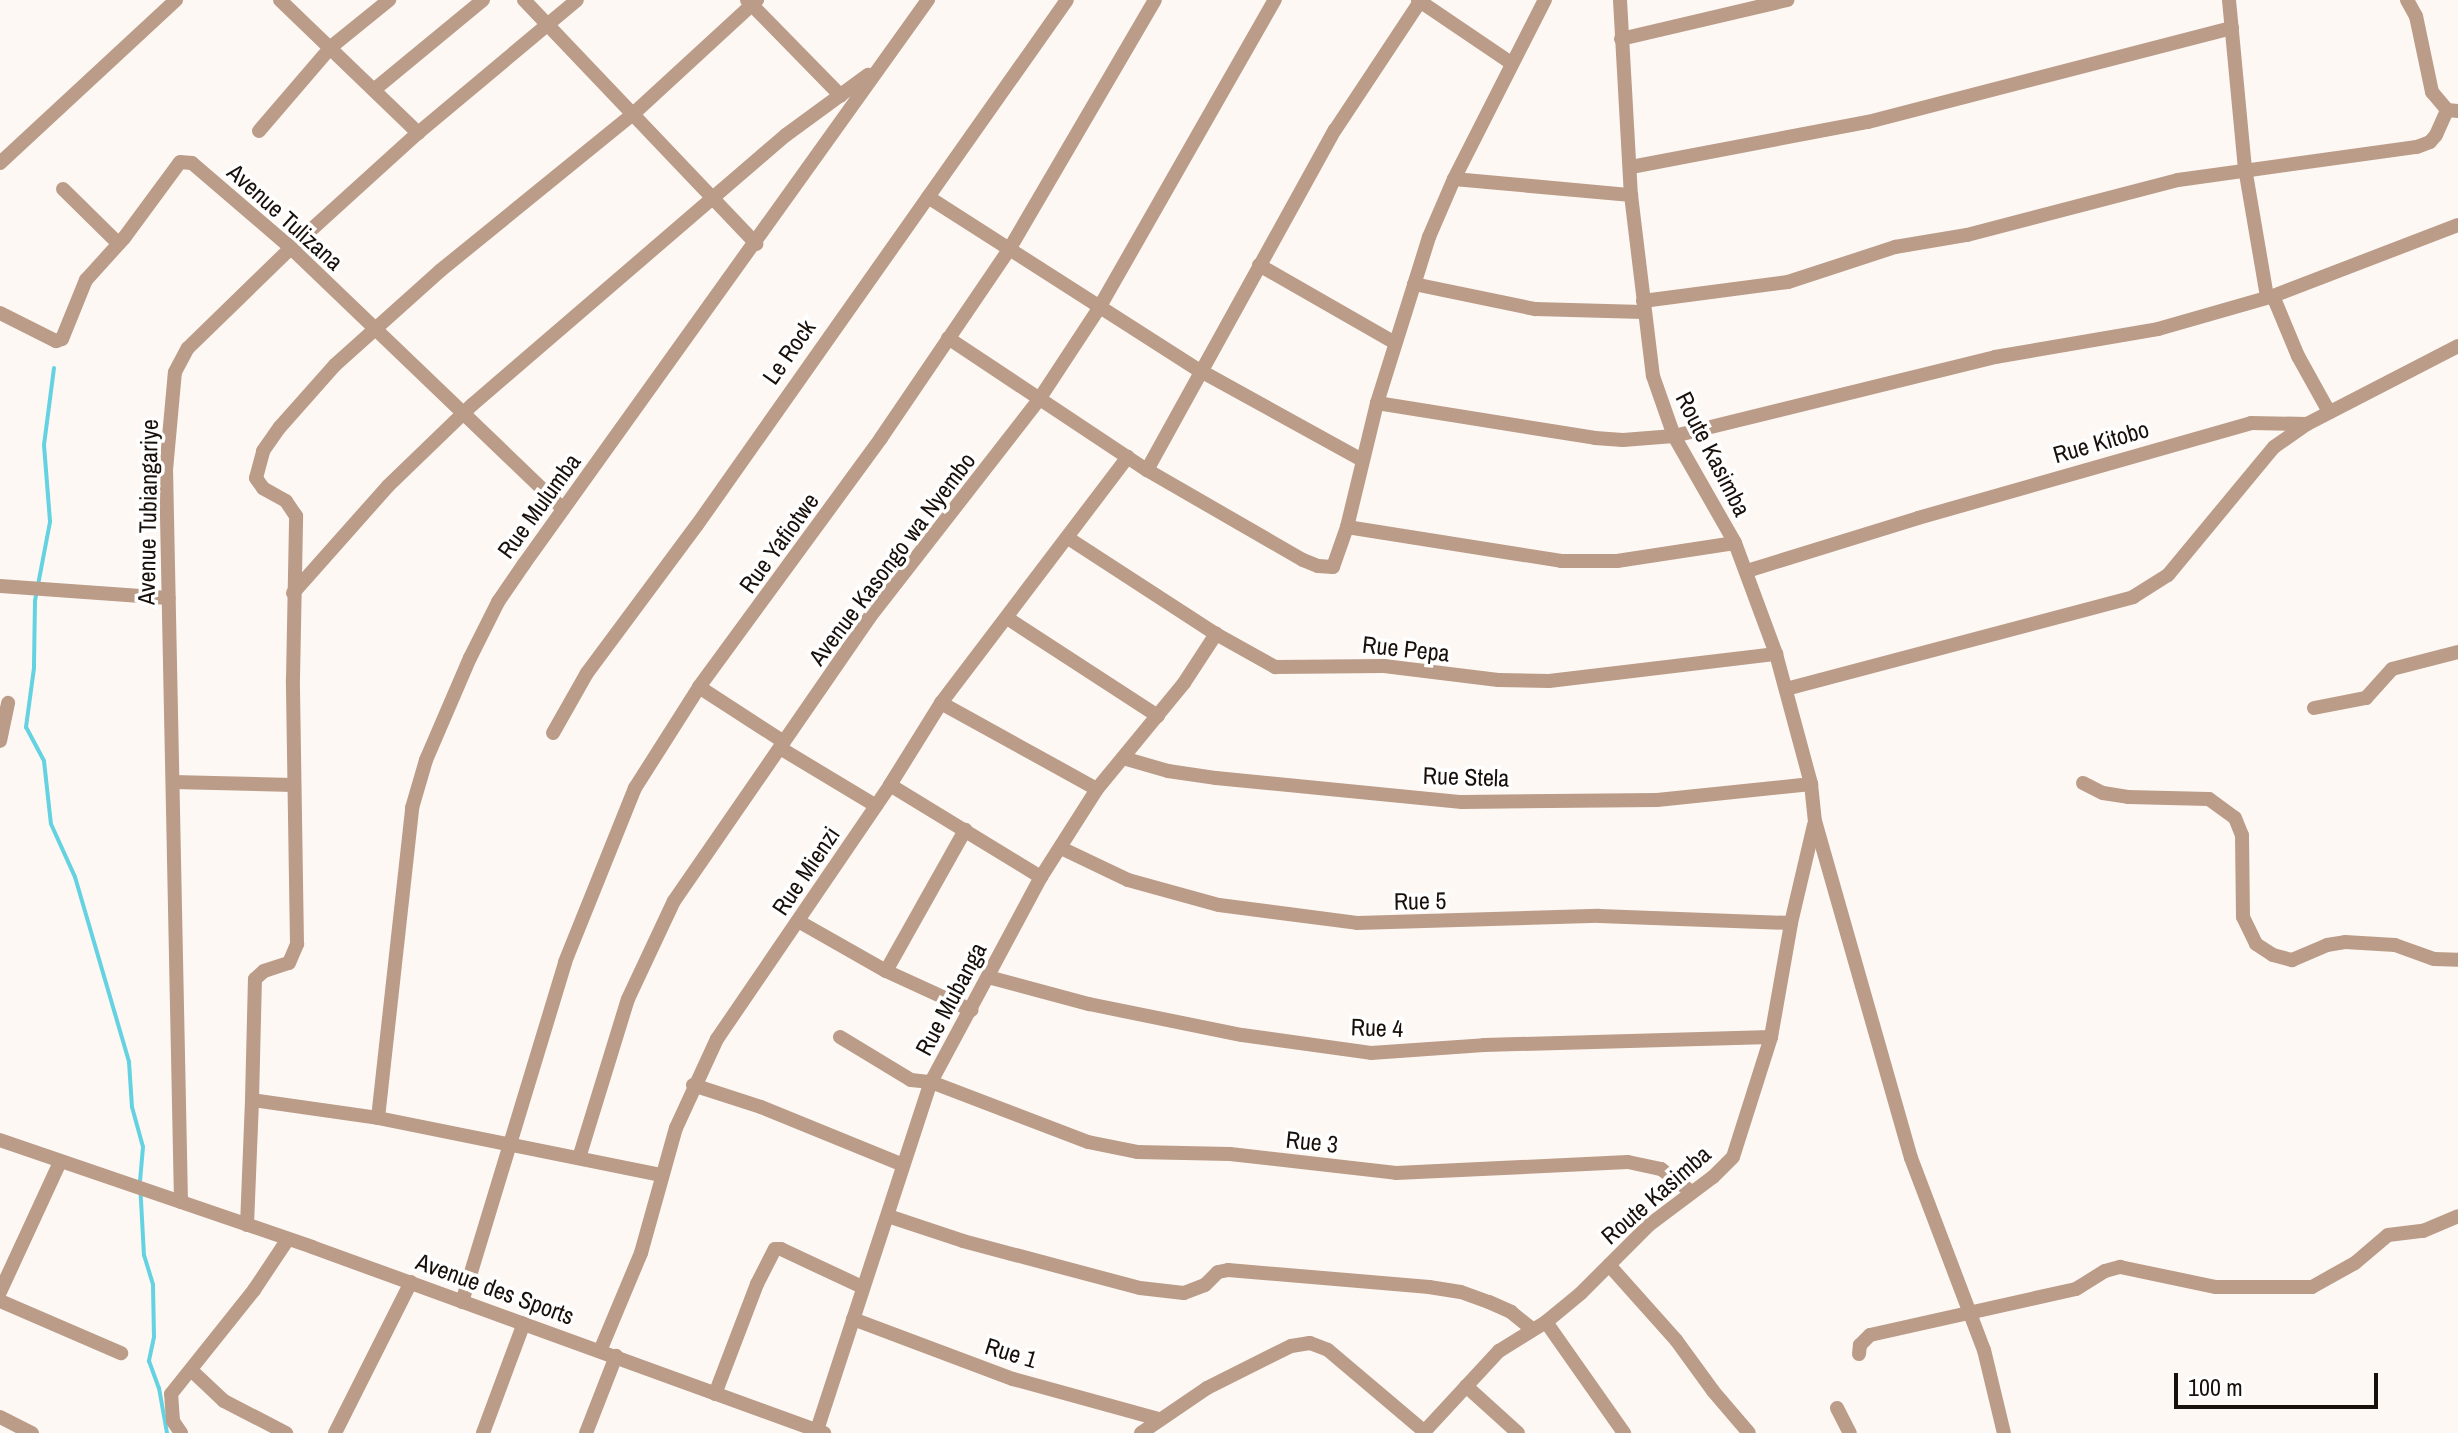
<!DOCTYPE html>
<html>
<head>
<meta charset="utf-8">
<style>
	body { margin:0 }
	#map { position:relative; width:2458px; height:1433px; overflow:hidden; background:#fdf8f4; font-family:"Archivo Narrow",sans-serif }
	div>[style] { position:absolute }
	[style*='--x'] { left:calc(var(--x)*1px); top:calc(var(--y)*1px); width:calc(var(--w)*1px); rotate:calc(var(--a)*1deg) }
	.stream>* { height:4px; margin:-2px; padding:0 2px; transform-origin:2px; border-radius:2px; background:#64d2e1 }
	.minor>* { height:14px; margin:-7px; padding:0 7px; transform-origin:7px; border-radius:7px; background:#bb9c88 }
	span { translate:-50% -50%; white-space:nowrap; text-align:center; line-height:1.15; -webkit-text-stroke:7px #fff; paint-order:stroke }
	.street-label { font-size:24px; color:#18100a }
	.scale { position:absolute; left:2174px; top:1373px; width:204px; height:36px; box-sizing:border-box; border:4px solid #18100a; border-top:0; padding-left:10px; font-size:24px; line-height:28px; white-space:nowrap; color:#18100a; -webkit-text-stroke:6px #fff; paint-order:stroke }
</style>
</head>
<body>
<div id="map">
	<div class="stream">
		<div style="--x:54;--y:368;--w:78;--a:97.4"></div>
		<div style="--x:44;--y:445;--w:77;--a:85.5"></div>
		<div style="--x:50;--y:522;--w:80;--a:100.8"></div>
		<div style="--x:35;--y:601;--w:67;--a:90.9"></div>
		<div style="--x:34;--y:668;--w:60;--a:97.7"></div>
		<div style="--x:26;--y:727;--w:38;--a:62"></div>
		<div style="--x:44;--y:761;--w:63;--a:83.7"></div>
		<div style="--x:51;--y:824;--w:58;--a:65.6"></div>
		<div style="--x:75;--y:877;--w:193;--a:73.7"></div>
		<div style="--x:129;--y:1062;--w:45;--a:86.2"></div>
		<div style="--x:132;--y:1107;--w:41;--a:74.6"></div>
		<div style="--x:143;--y:1147;--w:35;--a:95"></div>
		<div style="--x:140;--y:1182;--w:73;--a:86.9"></div>
		<div style="--x:144;--y:1255;--w:31;--a:73"></div>
		<div style="--x:153;--y:1285;--w:52;--a:88.9"></div>
		<div style="--x:154;--y:1337;--w:25;--a:102"></div>
		<div style="--x:149;--y:1361;--w:29;--a:70"></div>
		<div style="--x:159;--y:1388;--w:46;--a:79.9"></div>
	</div>
	<div class="minor">
		<div style="--x:280;--y:0;--w:192;--a:43.9"></div>
		<div style="--x:524;--y:0;--w:337;--a:46.4"></div>
		<div style="--x:747;--y:0;--w:134;--a:45.6"></div>
		<div style="--x:1418;--y:0;--w:112;--a:34.1"></div>
		<div style="--x:1620;--y:0;--w:195;--a:86.8"></div>
		<div style="--x:1631;--y:195;--w:182;--a:83.1"></div>
		<div style="--x:1653;--y:376;--w:64;--a:70.7"></div>
		<div style="--x:1674;--y:436;--w:123;--a:60.3"></div>
		<div style="--x:1735;--y:543;--w:118;--a:69.7"></div>
		<div style="--x:1776;--y:654;--w:135;--a:74.9"></div>
		<div style="--x:1811;--y:784;--w:37;--a:84"></div>
		<div style="--x:1815;--y:821;--w:350;--a:74.1"></div>
		<div style="--x:1911;--y:1158;--w:205;--a:69.2"></div>
		<div style="--x:1984;--y:1350;--w:85;--a:76.5"></div>
		<div style="--x:2229;--y:0;--w:169;--a:84.6"></div>
		<div style="--x:2245;--y:168;--w:131;--a:80.3"></div>
		<div style="--x:2407;--y:0;--w:18;--a:61"></div>
		<div style="--x:2416;--y:16;--w:78;--a:78.1"></div>
		<div style="--x:2432;--y:92;--w:23;--a:50"></div>
		<div style="--x:2447;--y:110;--w:11;--a:5"></div>
		<div style="--x:1621;--y:39;--w:171;--a:-13.2"></div>
		<div style="--x:375;--y:89;--w:140;--a:-39.5"></div>
		<div style="--x:259;--y:131;--w:111;--a:-49.4"></div>
		<div style="--x:331;--y:47;--w:75;--a:-39"></div>
		<div style="--x:0;--y:163;--w:240;--a:-42.8"></div>
		<div style="--x:1631;--y:167;--w:241;--a:-10.8"></div>
		<div style="--x:1868;--y:122;--w:376;--a:-14.5"></div>
		<div style="--x:1454;--y:179;--w:178;--a:5.2"></div>
		<div style="--x:63;--y:189;--w:78;--a:44.5"></div>
		<div style="--x:928;--y:197;--w:322;--a:32.6"></div>
		<div style="--x:1199;--y:370;--w:186;--a:28.9"></div>
		<div style="--x:1259;--y:265;--w:157;--a:29.8"></div>
		<div style="--x:1414;--y:284;--w:124;--a:11.7"></div>
		<div style="--x:1535;--y:309;--w:108;--a:1.6"></div>
		<div style="--x:2273;--y:296;--w:65;--a:67.4"></div>
		<div style="--x:2298;--y:356;--w:64;--a:61"></div>
		<div style="--x:1643;--y:301;--w:146;--a:-7.5"></div>
		<div style="--x:1788;--y:282;--w:113;--a:-18.1"></div>
		<div style="--x:1895;--y:247;--w:73;--a:-9.5"></div>
		<div style="--x:1967;--y:235;--w:218;--a:-14.6"></div>
		<div style="--x:2178;--y:180;--w:241;--a:-7.9"></div>
		<div style="--x:2417;--y:147;--w:14;--a:-21"></div>
		<div style="--x:2430;--y:142;--w:9;--a:-49"></div>
		<div style="--x:2436;--y:135;--w:27;--a:-66"></div>
		<div style="--x:0;--y:313;--w:63;--a:26.6"></div>
		<div style="--x:56;--y:341;--w:6;--a:-18"></div>
		<div style="--x:62;--y:339;--w:64;--a:-67.9"></div>
		<div style="--x:86;--y:280;--w:57;--a:-47.9"></div>
		<div style="--x:124;--y:238;--w:94;--a:-53.6"></div>
		<div style="--x:180;--y:162;--w:12;--a:5"></div>
		<div style="--x:192;--y:163;--w:130;--a:40.6"></div>
		<div style="--x:291;--y:248;--w:377;--a:43.8"></div>
		<div style="--x:948;--y:338;--w:239;--a:33.6"></div>
		<div style="--x:1147;--y:470;--w:180;--a:30"></div>
		<div style="--x:1303;--y:560;--w:16;--a:22"></div>
		<div style="--x:1318;--y:566;--w:15;--a:4"></div>
		<div style="--x:1333;--y:567;--w:42;--a:-70.7"></div>
		<div style="--x:1347;--y:527;--w:128;--a:-76.4"></div>
		<div style="--x:1377;--y:403;--w:174;--a:-72.6"></div>
		<div style="--x:1429;--y:237;--w:63;--a:-66.7"></div>
		<div style="--x:1454;--y:179;--w:201;--a:-63.1"></div>
		<div style="--x:1377;--y:403;--w:221;--a:9.1"></div>
		<div style="--x:1595;--y:438;--w:28;--a:4"></div>
		<div style="--x:1623;--y:440;--w:51;--a:-4.5"></div>
		<div style="--x:1674;--y:436;--w:331;--a:-13.8"></div>
		<div style="--x:1995;--y:357;--w:165;--a:-9.7"></div>
		<div style="--x:2158;--y:329;--w:120;--a:-16"></div>
		<div style="--x:2273;--y:296;--w:198;--a:-21"></div>
		<div style="--x:1147;--y:470;--w:389;--a:-61.1"></div>
		<div style="--x:1335;--y:130;--w:156;--a:-56.5"></div>
		<div style="--x:1347;--y:527;--w:217;--a:9"></div>
		<div style="--x:1561;--y:561;--w:56;--a:0"></div>
		<div style="--x:1617;--y:561;--w:119;--a:-8.7"></div>
		<div style="--x:1068;--y:538;--w:176;--a:33"></div>
		<div style="--x:1216;--y:634;--w:68;--a:29.2"></div>
		<div style="--x:1275;--y:667;--w:109;--a:-0.5"></div>
		<div style="--x:1384;--y:666;--w:115;--a:7"></div>
		<div style="--x:1498;--y:680;--w:51;--a:1.1"></div>
		<div style="--x:1549;--y:681;--w:229;--a:-6.8"></div>
		<div style="--x:1747;--y:571;--w:179;--a:-17.2"></div>
		<div style="--x:1918;--y:518;--w:346;--a:-15.9"></div>
		<div style="--x:2251;--y:423;--w:56;--a:1"></div>
		<div style="--x:2307;--y:424;--w:170;--a:-27.3"></div>
		<div style="--x:0;--y:586;--w:169;--a:4.1"></div>
		<div style="--x:293;--y:593;--w:143;--a:-48.4"></div>
		<div style="--x:388;--y:486;--w:117;--a:-44"></div>
		<div style="--x:472;--y:405;--w:414;--a:-40.7"></div>
		<div style="--x:786;--y:135;--w:102;--a:-36.2"></div>
		<div style="--x:1007;--y:618;--w:180;--a:33"></div>
		<div style="--x:699;--y:687;--w:101;--a:32.9"></div>
		<div style="--x:1786;--y:689;--w:359;--a:-14.8"></div>
		<div style="--x:2133;--y:597;--w:41;--a:-32.2"></div>
		<div style="--x:2168;--y:575;--w:166;--a:-50.4"></div>
		<div style="--x:2274;--y:447;--w:40;--a:-34.9"></div>
		<div style="--x:941;--y:703;--w:178;--a:28.9"></div>
		<div style="--x:2314;--y:708;--w:53;--a:-10.9"></div>
		<div style="--x:2366;--y:698;--w:39;--a:-48"></div>
		<div style="--x:2392;--y:669;--w:68;--a:-14.4"></div>
		<div style="--x:553;--y:733;--w:69;--a:-60.5"></div>
		<div style="--x:587;--y:673;--w:184;--a:-53.4"></div>
		<div style="--x:697;--y:525;--w:642;--a:-54.83"></div>
		<div style="--x:0;--y:741;--w:39;--a:-78"></div>
		<div style="--x:780;--y:748;--w:112;--a:31.1"></div>
		<div style="--x:1123;--y:758;--w:47;--a:16.1"></div>
		<div style="--x:1168;--y:771;--w:49;--a:8.3"></div>
		<div style="--x:1216;--y:778;--w:247;--a:5.6"></div>
		<div style="--x:1462;--y:802;--w:195;--a:-0.6"></div>
		<div style="--x:1657;--y:800;--w:155;--a:-5.9"></div>
		<div style="--x:173;--y:782;--w:120;--a:1.4"></div>
		<div style="--x:2083;--y:783;--w:22;--a:27"></div>
		<div style="--x:2103;--y:793;--w:25;--a:9"></div>
		<div style="--x:2128;--y:797;--w:81;--a:1.4"></div>
		<div style="--x:2209;--y:799;--w:32;--a:36"></div>
		<div style="--x:2235;--y:818;--w:18;--a:68"></div>
		<div style="--x:2242;--y:835;--w:82;--a:89.3"></div>
		<div style="--x:2243;--y:917;--w:30;--a:64"></div>
		<div style="--x:2256;--y:944;--w:20;--a:33"></div>
		<div style="--x:2273;--y:955;--w:20;--a:15"></div>
		<div style="--x:2292;--y:960;--w:38;--a:-23"></div>
		<div style="--x:2327;--y:945;--w:18;--a:-9"></div>
		<div style="--x:2345;--y:942;--w:50;--a:3.4"></div>
		<div style="--x:2395;--y:945;--w:41;--a:19.7"></div>
		<div style="--x:2434;--y:959;--w:24;--a:2"></div>
		<div style="--x:890;--y:785;--w:177;--a:31.4"></div>
		<div style="--x:1061;--y:848;--w:74;--a:25.5"></div>
		<div style="--x:1128;--y:880;--w:94;--a:15.4"></div>
		<div style="--x:1219;--y:905;--w:139;--a:7.4"></div>
		<div style="--x:1357;--y:923;--w:242;--a:-1.7"></div>
		<div style="--x:1599;--y:916;--w:192;--a:2.1"></div>
		<div style="--x:798;--y:921;--w:101;--a:29.6"></div>
		<div style="--x:886;--y:971;--w:94;--a:24.6"></div>
		<div style="--x:886;--y:971;--w:162;--a:-60.7"></div>
		<div style="--x:988;--y:977;--w:105;--a:15"></div>
		<div style="--x:1089;--y:1004;--w:156;--a:11.5"></div>
		<div style="--x:1242;--y:1035;--w:130;--a:7.9"></div>
		<div style="--x:1371;--y:1053;--w:113;--a:-4"></div>
		<div style="--x:1484;--y:1045;--w:287;--a:-1.6"></div>
		<div style="--x:840;--y:1037;--w:83;--a:31.2"></div>
		<div style="--x:911;--y:1080;--w:20;--a:6"></div>
		<div style="--x:931;--y:1082;--w:168;--a:20.9"></div>
		<div style="--x:1088;--y:1142;--w:50;--a:11.5"></div>
		<div style="--x:1137;--y:1152;--w:93;--a:1.2"></div>
		<div style="--x:1230;--y:1154;--w:167;--a:6.5"></div>
		<div style="--x:1396;--y:1173;--w:232;--a:-2.7"></div>
		<div style="--x:1628;--y:1162;--w:34;--a:12"></div>
		<div style="--x:1661;--y:1169;--w:38;--a:37"></div>
		<div style="--x:693;--y:1085;--w:71;--a:17.9"></div>
		<div style="--x:761;--y:1107;--w:153;--a:22.2"></div>
		<div style="--x:252;--y:1100;--w:121;--a:-88.6"></div>
		<div style="--x:255;--y:979;--w:12;--a:-42"></div>
		<div style="--x:264;--y:971;--w:26;--a:-18"></div>
		<div style="--x:289;--y:963;--w:21;--a:-67"></div>
		<div style="--x:297;--y:944;--w:265;--a:-90.9"></div>
		<div style="--x:293;--y:679;--w:163;--a:-88.9"></div>
		<div style="--x:296;--y:516;--w:18;--a:-124"></div>
		<div style="--x:286;--y:501;--w:26;--a:-151"></div>
		<div style="--x:263;--y:488;--w:12;--a:-125"></div>
		<div style="--x:256;--y:478;--w:28;--a:-75"></div>
		<div style="--x:263;--y:451;--w:29;--a:-55"></div>
		<div style="--x:280;--y:427;--w:83;--a:-48.4"></div>
		<div style="--x:335;--y:365;--w:142;--a:-41.9"></div>
		<div style="--x:441;--y:270;--w:246;--a:-39.1"></div>
		<div style="--x:632;--y:115;--w:170;--a:-42.6"></div>
		<div style="--x:378;--y:1118;--w:312;--a:-83.7"></div>
		<div style="--x:412;--y:808;--w:50;--a:-73.7"></div>
		<div style="--x:426;--y:760;--w:111;--a:-66.7"></div>
		<div style="--x:470;--y:658;--w:63;--a:-63.4"></div>
		<div style="--x:498;--y:602;--w:46;--a:-55.6"></div>
		<div style="--x:524;--y:564;--w:694;--a:-54.39"></div>
		<div style="--x:0;--y:1140;--w:330;--a:18.9"></div>
		<div style="--x:312;--y:1247;--w:545;--a:19.97"></div>
		<div style="--x:579;--y:1158;--w:166;--a:-72.9"></div>
		<div style="--x:628;--y:999;--w:108;--a:-64.9"></div>
		<div style="--x:674;--y:901;--w:344;--a:-55.4"></div>
		<div style="--x:869;--y:618;--w:275;--a:-52.1"></div>
		<div style="--x:1038;--y:401;--w:111;--a:-56.7"></div>
		<div style="--x:1099;--y:308;--w:355;--a:-60.3"></div>
		<div style="--x:181;--y:1202;--w:732;--a:-91.17"></div>
		<div style="--x:166;--y:470;--w:98;--a:-84.8"></div>
		<div style="--x:175;--y:372;--w:27;--a:-62"></div>
		<div style="--x:188;--y:348;--w:144;--a:-44.2"></div>
		<div style="--x:291;--y:248;--w:171;--a:-42.2"></div>
		<div style="--x:418;--y:133;--w:207;--a:-39.9"></div>
		<div style="--x:888;--y:1216;--w:79;--a:18.4"></div>
		<div style="--x:963;--y:1241;--w:183;--a:14.9"></div>
		<div style="--x:1140;--y:1288;--w:44;--a:6.5"></div>
		<div style="--x:1184;--y:1293;--w:22;--a:-21"></div>
		<div style="--x:1205;--y:1285;--w:18;--a:-45"></div>
		<div style="--x:1218;--y:1272;--w:10;--a:-11"></div>
		<div style="--x:1228;--y:1270;--w:202;--a:4.8"></div>
		<div style="--x:1429;--y:1287;--w:32;--a:9"></div>
		<div style="--x:1461;--y:1292;--w:30;--a:20"></div>
		<div style="--x:1489;--y:1302;--w:24;--a:24"></div>
		<div style="--x:1511;--y:1312;--w:27;--a:39"></div>
		<div style="--x:247;--y:1225;--w:125;--a:-87.7"></div>
		<div style="--x:252;--y:1100;--w:127;--a:8.1"></div>
		<div style="--x:378;--y:1118;--w:288;--a:11.4"></div>
		<div style="--x:1609;--y:1265;--w:101;--a:48.2"></div>
		<div style="--x:1676;--y:1340;--w:63;--a:54"></div>
		<div style="--x:1713;--y:1391;--w:55;--a:49.4"></div>
		<div style="--x:0;--y:1292;--w:143;--a:-65.2"></div>
		<div style="--x:0;--y:1301;--w:132;--a:23.3"></div>
		<div style="--x:462;--y:1302;--w:355;--a:-73.1"></div>
		<div style="--x:565;--y:962;--w:188;--a:-68.1"></div>
		<div style="--x:635;--y:788;--w:120;--a:-57.6"></div>
		<div style="--x:699;--y:687;--w:308;--a:-53.8"></div>
		<div style="--x:881;--y:438;--w:230;--a:-55.8"></div>
		<div style="--x:1010;--y:248;--w:287;--a:-59.7"></div>
		<div style="--x:853;--y:1319;--w:171;--a:20.6"></div>
		<div style="--x:1013;--y:1379;--w:150;--a:15.4"></div>
		<div style="--x:1546;--y:1322;--w:136;--a:54.9"></div>
		<div style="--x:600;--y:1351;--w:106;--a:-67.3"></div>
		<div style="--x:641;--y:1253;--w:130;--a:-74.4"></div>
		<div style="--x:676;--y:1128;--w:98;--a:-65.3"></div>
		<div style="--x:717;--y:1039;--w:307;--a:-55.7"></div>
		<div style="--x:890;--y:785;--w:97;--a:-58.1"></div>
		<div style="--x:941;--y:703;--w:309;--a:-52.8"></div>
		<div style="--x:1859;--y:1354;--w:9;--a:-84"></div>
		<div style="--x:1860;--y:1345;--w:14;--a:-45"></div>
		<div style="--x:1870;--y:1335;--w:211;--a:-12.6"></div>
		<div style="--x:2076;--y:1289;--w:34;--a:-32"></div>
		<div style="--x:2105;--y:1271;--w:16;--a:-15"></div>
		<div style="--x:2120;--y:1267;--w:98;--a:11.8"></div>
		<div style="--x:2216;--y:1287;--w:96;--a:0"></div>
		<div style="--x:2312;--y:1287;--w:49;--a:-29.2"></div>
		<div style="--x:2355;--y:1263;--w:43;--a:-40.3"></div>
		<div style="--x:2388;--y:1235;--w:35;--a:-7"></div>
		<div style="--x:2423;--y:1231;--w:38;--a:-23"></div>
		<div style="--x:191;--y:1370;--w:45;--a:43.2"></div>
		<div style="--x:224;--y:1401;--w:70;--a:27.3"></div>
		<div style="--x:1466;--y:1386;--w:70;--a:42.1"></div>
		<div style="--x:715;--y:1394;--w:118;--a:-69.1"></div>
		<div style="--x:757;--y:1284;--w:39;--a:-63"></div>
		<div style="--x:775;--y:1249;--w:6;--a:0"></div>
		<div style="--x:781;--y:1249;--w:89;--a:25.1"></div>
		<div style="--x:1837;--y:1408;--w:28;--a:63"></div>
		<div style="--x:0;--y:1417;--w:36;--a:27"></div>
		<div style="--x:817;--y:1430;--w:366;--a:-71.9"></div>
		<div style="--x:931;--y:1082;--w:233;--a:-61.8"></div>
		<div style="--x:1041;--y:877;--w:104;--a:-57.5"></div>
		<div style="--x:1097;--y:789;--w:137;--a:-50.6"></div>
		<div style="--x:1184;--y:683;--w:59;--a:-56.9"></div>
		<div style="--x:181;--y:1433;--w:14;--a:-124"></div>
		<div style="--x:173;--y:1421;--w:27;--a:-94"></div>
		<div style="--x:171;--y:1394;--w:133;--a:-51.4"></div>
		<div style="--x:254;--y:1290;--w:61;--a:-56.3"></div>
		<div style="--x:335;--y:1433;--w:169;--a:-63.3"></div>
		<div style="--x:483;--y:1433;--w:117;--a:-69.6"></div>
		<div style="--x:586;--y:1433;--w:83;--a:-68.7"></div>
		<div style="--x:1141;--y:1433;--w:80;--a:-34.3"></div>
		<div style="--x:1207;--y:1388;--w:94;--a:-26.6"></div>
		<div style="--x:1291;--y:1346;--w:19;--a:-9"></div>
		<div style="--x:1310;--y:1343;--w:19;--a:21"></div>
		<div style="--x:1328;--y:1350;--w:127;--a:40.2"></div>
		<div style="--x:1423;--y:1433;--w:112;--a:-47.2"></div>
		<div style="--x:1499;--y:1351;--w:55;--a:-31.7"></div>
		<div style="--x:1546;--y:1322;--w:45;--a:-39.6"></div>
		<div style="--x:1581;--y:1293;--w:96;--a:-45"></div>
		<div style="--x:1649;--y:1225;--w:80;--a:-36.9"></div>
		<div style="--x:1713;--y:1177;--w:28;--a:-45"></div>
		<div style="--x:1733;--y:1157;--w:126;--a:-72.4"></div>
		<div style="--x:1771;--y:1037;--w:116;--a:-80"></div>
		<div style="--x:1791;--y:923;--w:101;--a:-76.8"></div>
	</div>
	<div class="street-label">
		<span style="left:285px;top:217px;rotate:42deg">Avenue Tulizana</span>
		<span style="left:789px;top:352px;rotate:-55deg">Le Rock</span>
		<span style="left:2101px;top:442px;rotate:-16deg">Rue Kitobo</span>
		<span style="left:1713px;top:454px;rotate:63deg">Route Kasimba</span>
		<span style="left:539px;top:506px;rotate:-54deg">Rue Mulumba</span>
		<span style="left:148px;top:512px;rotate:-89deg">Avenue Tubiangariye</span>
		<span style="left:779px;top:543px;rotate:-54deg">Rue Yafiotwe</span>
		<span style="left:892px;top:559px;rotate:-53deg">Avenue Kasongo wa Nyembo</span>
		<span style="left:1406px;top:649px;rotate:6deg">Rue Pepa</span>
		<span style="left:1466px;top:777px;rotate:2deg">Rue Stela</span>
		<span style="left:806px;top:871px;rotate:-56deg">Rue Mienzi</span>
		<span style="left:1420px;top:901px;rotate:-1deg">Rue 5</span>
		<span style="left:951px;top:999px;rotate:-62deg">Rue Mubanga</span>
		<span style="left:1377px;top:1028px;rotate:2deg">Rue 4</span>
		<span style="left:1312px;top:1142px;rotate:6deg">Rue 3</span>
		<span style="left:1656px;top:1195px;rotate:-41deg">Route Kasimba</span>
		<span style="left:495px;top:1289px;rotate:20deg">Avenue des Sports</span>
		<span style="left:1011px;top:1353px;rotate:17deg">Rue 1</span>
	</div>
	<div class="scale">100 m</div>
</div>
</body>
</html>
